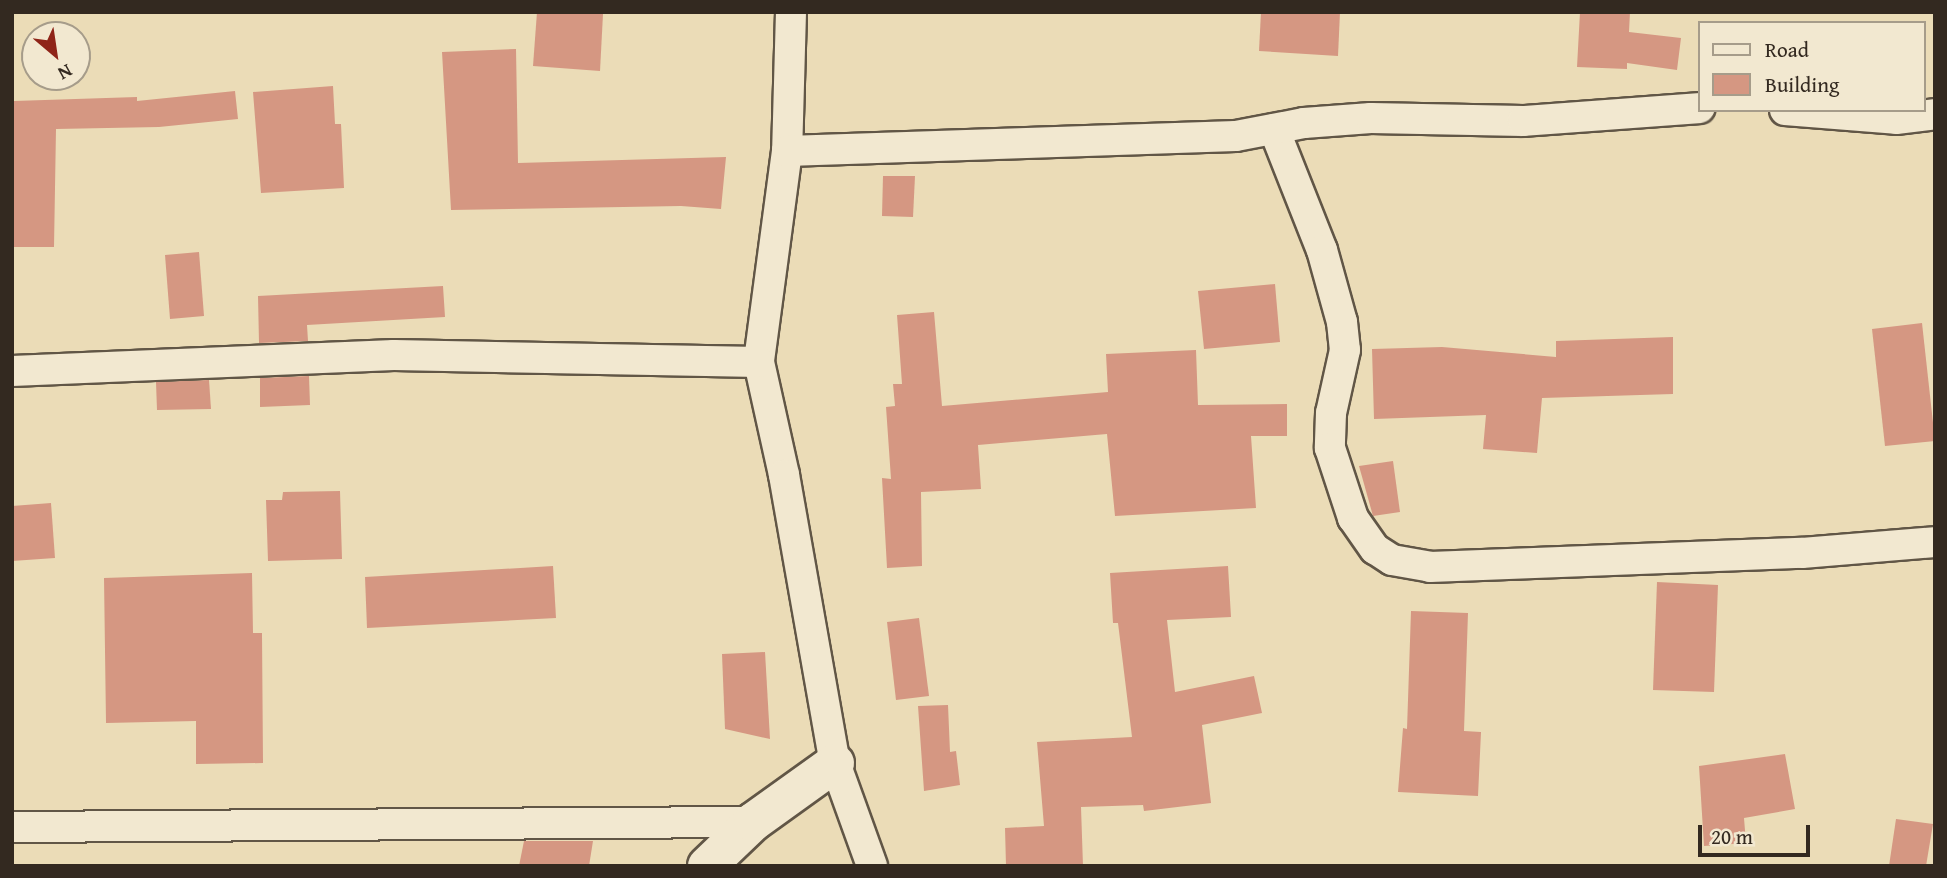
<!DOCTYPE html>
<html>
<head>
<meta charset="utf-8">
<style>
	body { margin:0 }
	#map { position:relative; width:1947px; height:878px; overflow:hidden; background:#ebdcb7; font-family:"Gentium Book Plus",serif }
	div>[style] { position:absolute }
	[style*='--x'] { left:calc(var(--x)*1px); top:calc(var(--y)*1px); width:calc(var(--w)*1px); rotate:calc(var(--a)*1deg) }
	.building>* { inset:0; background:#d59782 }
	.roads { filter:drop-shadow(2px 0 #615646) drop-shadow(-2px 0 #615646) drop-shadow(0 2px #615646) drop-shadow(0 -2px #615646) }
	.street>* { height:30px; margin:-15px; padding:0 15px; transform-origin:15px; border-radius:15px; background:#f2e8d0 }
	.secondary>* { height:38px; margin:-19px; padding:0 19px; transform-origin:19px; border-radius:19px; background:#f2e8d0 }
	span { translate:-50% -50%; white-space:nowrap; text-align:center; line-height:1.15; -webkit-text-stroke:6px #f2e8d0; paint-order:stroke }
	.frame { position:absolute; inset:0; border:14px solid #332920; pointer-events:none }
	.legend { position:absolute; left:1698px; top:21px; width:228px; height:91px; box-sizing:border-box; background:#f2e8d0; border:2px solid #a69c8a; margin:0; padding:9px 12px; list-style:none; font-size:21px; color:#332920 }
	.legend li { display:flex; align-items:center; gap:14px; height:35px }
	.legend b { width:35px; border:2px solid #a69c8a }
	.north { position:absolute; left:21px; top:21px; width:70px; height:70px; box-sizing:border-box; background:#f2e8d0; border:2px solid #a69c8a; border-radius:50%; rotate:151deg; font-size:19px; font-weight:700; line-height:28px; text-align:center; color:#332920 }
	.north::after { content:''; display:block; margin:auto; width:24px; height:32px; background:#8f2418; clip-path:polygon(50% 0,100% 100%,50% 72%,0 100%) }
	.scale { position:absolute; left:1698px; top:825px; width:112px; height:32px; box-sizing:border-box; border:4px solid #332920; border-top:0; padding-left:9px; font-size:21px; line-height:24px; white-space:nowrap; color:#332920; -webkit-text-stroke:5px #f2e8d0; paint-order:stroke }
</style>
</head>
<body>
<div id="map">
	<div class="building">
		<div style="clip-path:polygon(537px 12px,603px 14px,600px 71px,533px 66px)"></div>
		<div style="clip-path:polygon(1261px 12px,1340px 12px,1338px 56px,1259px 51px)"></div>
		<div style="clip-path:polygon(1580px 12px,1630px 12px,1629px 32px,1681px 38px,1677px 70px,1627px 63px,1627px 69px,1577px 67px)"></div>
		<div style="clip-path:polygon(516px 49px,518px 163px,726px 157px,721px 209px,681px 206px,451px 210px,442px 52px)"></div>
		<div style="clip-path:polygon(333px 86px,335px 124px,341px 124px,344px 188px,261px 193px,253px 92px)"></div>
		<div style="clip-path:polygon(235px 91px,238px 119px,159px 127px,56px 129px,54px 247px,13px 247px,14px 101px,137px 97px,137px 101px)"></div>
		<div style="clip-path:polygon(883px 176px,915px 176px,913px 217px,882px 216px)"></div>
		<div style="clip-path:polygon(199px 252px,204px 316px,170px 319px,165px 255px)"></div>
		<div style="clip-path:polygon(1275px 284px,1280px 342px,1204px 349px,1198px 291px)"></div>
		<div style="clip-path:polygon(443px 286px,445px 317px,307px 325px,308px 341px,259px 343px,258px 296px)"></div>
		<div style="clip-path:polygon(934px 312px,942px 406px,1108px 392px,1106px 354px,1196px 350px,1198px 405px,1287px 404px,1287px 436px,1251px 436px,1256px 508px,1115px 516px,1107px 434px,978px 445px,981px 489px,921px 492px,922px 566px,887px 568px,882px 478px,891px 479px,886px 407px,895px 406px,893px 384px,902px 384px,897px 315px)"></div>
		<div style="clip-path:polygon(1922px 323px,1935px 441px,1885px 446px,1872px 329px)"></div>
		<div style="clip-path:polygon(1673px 337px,1673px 394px,1542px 398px,1537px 453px,1483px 449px,1486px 415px,1374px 419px,1372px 349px,1442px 347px,1556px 357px,1556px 341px)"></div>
		<div style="clip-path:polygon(309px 376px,310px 405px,260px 407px,260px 378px)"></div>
		<div style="clip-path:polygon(209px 380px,211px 409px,157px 410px,156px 382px)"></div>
		<div style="clip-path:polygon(1393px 461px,1400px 512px,1373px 516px,1359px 466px)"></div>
		<div style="clip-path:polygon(340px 491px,342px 559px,268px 561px,266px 500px,282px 500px,283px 492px)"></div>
		<div style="clip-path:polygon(51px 503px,55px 558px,12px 561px,12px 506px)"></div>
		<div style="clip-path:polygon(553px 566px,556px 618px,367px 628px,365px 577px)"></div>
		<div style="clip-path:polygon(1228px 566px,1231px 617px,1167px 620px,1175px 692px,1254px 676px,1262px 713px,1202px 725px,1211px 803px,1144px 811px,1143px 805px,1081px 807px,1083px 866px,1006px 866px,1005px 828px,1044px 826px,1037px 742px,1132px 737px,1118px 623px,1113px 623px,1110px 573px)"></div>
		<div style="clip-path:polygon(252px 573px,253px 633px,262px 633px,263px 763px,196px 764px,196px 721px,106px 723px,104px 578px)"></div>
		<div style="clip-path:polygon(1657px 582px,1718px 585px,1714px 692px,1653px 690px)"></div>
		<div style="clip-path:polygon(1411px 611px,1468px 613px,1464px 731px,1481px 732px,1478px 796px,1398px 792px,1403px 728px,1407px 729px)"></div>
		<div style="clip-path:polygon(919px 618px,929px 696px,896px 700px,887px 622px)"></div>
		<div style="clip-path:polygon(765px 652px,770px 739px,725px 729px,722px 654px)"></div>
		<div style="clip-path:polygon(948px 705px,950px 752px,956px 751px,960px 785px,924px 791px,918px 706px)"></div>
		<div style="clip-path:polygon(1785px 754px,1795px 809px,1744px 818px,1746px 843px,1704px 846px,1699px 766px)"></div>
		<div style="clip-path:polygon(1896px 819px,1933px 824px,1926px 866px,1889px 866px)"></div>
		<div style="clip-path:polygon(524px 841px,593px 841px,589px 866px,519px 866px)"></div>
	</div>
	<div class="roads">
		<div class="street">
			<div style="--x:791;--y:12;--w:139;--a:91.6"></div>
			<div style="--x:787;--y:151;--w:213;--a:97.6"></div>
			<div style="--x:759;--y:362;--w:116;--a:77.5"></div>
			<div style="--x:784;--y:475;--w:292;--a:80"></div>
			<div style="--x:835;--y:763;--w:109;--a:70.2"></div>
			<div style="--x:1785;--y:110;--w:111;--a:4.6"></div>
			<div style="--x:1896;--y:119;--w:39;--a:-7"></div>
			<div style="--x:1274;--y:129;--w:130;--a:68.4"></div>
			<div style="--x:1322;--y:250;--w:75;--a:74.5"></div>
			<div style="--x:1342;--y:322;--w:28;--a:84"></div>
			<div style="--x:1345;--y:350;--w:65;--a:102.5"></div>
			<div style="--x:1331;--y:413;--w:35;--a:92"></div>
			<div style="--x:1330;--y:448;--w:74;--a:71.8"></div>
			<div style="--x:1353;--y:518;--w:38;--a:55"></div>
			<div style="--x:1375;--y:549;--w:20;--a:33"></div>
			<div style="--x:1392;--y:560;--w:39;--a:10"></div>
			<div style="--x:1430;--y:567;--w:372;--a:-2.2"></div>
			<div style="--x:1802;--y:553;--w:133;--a:-4.7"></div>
			<div style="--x:787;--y:151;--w:449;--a:-1.9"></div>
			<div style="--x:1236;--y:136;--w:69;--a:-10.8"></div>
			<div style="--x:1304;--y:123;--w:67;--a:-4.3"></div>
			<div style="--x:1371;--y:118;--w:152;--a:1.1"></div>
			<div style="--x:1523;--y:121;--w:177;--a:-4.2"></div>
			<div style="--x:12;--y:371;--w:382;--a:-2.4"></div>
			<div style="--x:394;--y:355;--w:365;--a:1.1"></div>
			<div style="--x:12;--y:827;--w:741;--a:-0.39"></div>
		</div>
		<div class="secondary">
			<div style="--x:707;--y:866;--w:64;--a:-43.7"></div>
			<div style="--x:753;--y:822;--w:101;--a:-35.7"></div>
		</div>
	</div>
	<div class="frame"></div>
	<ul class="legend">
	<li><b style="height:9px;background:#f2e8d0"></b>Road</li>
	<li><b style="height:19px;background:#d59782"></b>Building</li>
	</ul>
	<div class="north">N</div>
	<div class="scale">20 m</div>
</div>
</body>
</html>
